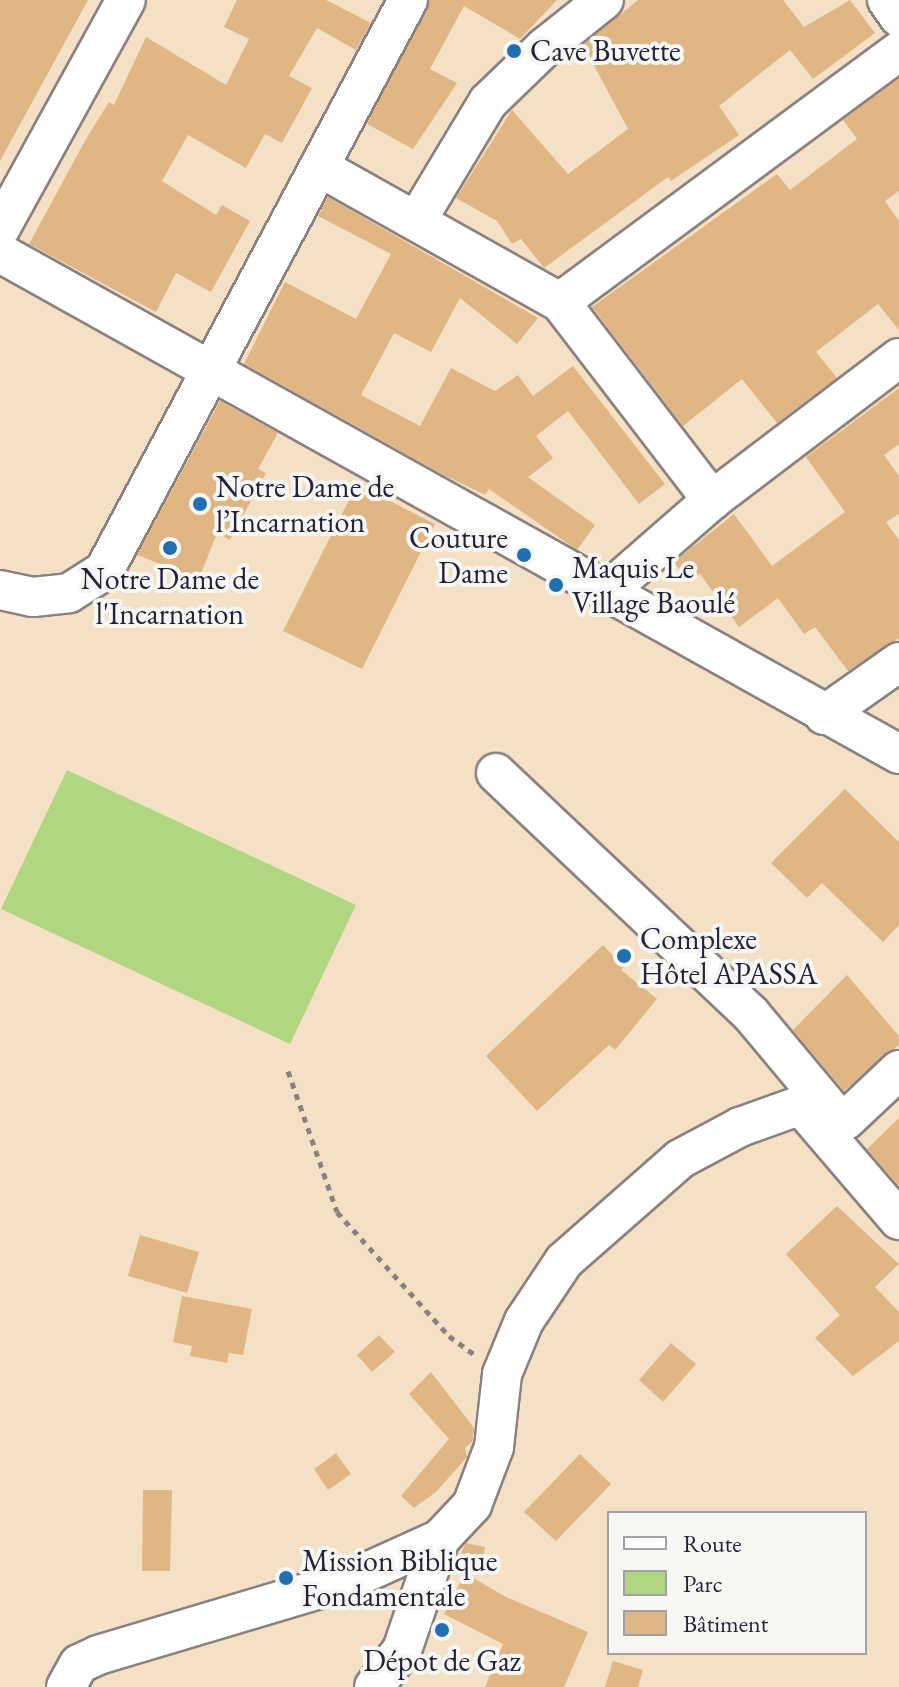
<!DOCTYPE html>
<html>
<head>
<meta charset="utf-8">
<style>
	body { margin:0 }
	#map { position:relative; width:899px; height:1687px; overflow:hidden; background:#f4e0c5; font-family:"EB Garamond",serif }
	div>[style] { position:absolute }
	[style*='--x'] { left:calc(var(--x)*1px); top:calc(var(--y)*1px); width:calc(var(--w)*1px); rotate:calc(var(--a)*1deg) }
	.green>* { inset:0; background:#b0d680 }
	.building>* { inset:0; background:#e0b784 }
	.path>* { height:5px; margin-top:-2.5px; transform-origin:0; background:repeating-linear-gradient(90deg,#8b8180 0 6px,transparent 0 12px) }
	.roads { filter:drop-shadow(2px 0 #8b8180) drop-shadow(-2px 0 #8b8180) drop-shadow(0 2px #8b8180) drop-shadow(0 -2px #8b8180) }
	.minor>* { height:38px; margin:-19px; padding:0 19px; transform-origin:19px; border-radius:19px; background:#fff }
	.dots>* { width:22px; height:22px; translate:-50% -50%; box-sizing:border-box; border:4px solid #f6f6f2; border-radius:50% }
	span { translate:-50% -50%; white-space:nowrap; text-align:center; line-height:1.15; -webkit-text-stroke:8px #f6f6f2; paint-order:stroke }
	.poi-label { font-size:30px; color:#22223b }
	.left { translate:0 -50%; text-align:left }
	.right { translate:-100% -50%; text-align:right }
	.legend { position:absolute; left:607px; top:1511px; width:260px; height:144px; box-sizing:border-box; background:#f6f6f2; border:2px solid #a1a1a9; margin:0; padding:10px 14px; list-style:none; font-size:24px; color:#22223b }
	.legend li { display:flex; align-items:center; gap:16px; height:40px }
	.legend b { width:40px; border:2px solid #a1a1a9 }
</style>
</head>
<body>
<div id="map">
	<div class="green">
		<div style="clip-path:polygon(67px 770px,356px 905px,290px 1044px,1px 909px)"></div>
	</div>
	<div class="building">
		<div style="clip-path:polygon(0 0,88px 0,0 161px)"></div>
		<div style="clip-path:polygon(237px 0,326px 0,371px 23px,356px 50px,317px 28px,289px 76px,312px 88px,282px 143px,265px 134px,246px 168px,188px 135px,162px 181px,216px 215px,222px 205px,250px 221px,211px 292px,176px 273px,156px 312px,29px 244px,86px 139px,109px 102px,114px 105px,146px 37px,226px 85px,249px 39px,224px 27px)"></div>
		<div style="clip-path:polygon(430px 0,557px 0,520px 39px,464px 6px,430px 69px,457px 83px,413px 149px,367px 124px)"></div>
		<div style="clip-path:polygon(638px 0,783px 0,804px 27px,850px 0,875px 33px,813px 79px,790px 50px,719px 106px,739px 135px,671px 181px,668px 177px,544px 268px,521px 239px,512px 244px,497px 221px,456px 198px,512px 110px,568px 174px,628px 129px,583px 45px)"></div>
		<div style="clip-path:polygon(899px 78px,899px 191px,885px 201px,899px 221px,899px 330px,878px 304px,816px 352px,837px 378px,777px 423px,742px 379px,683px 426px,592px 307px,777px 174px,790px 190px,857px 139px,843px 120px)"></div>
		<div style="clip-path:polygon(328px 197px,538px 318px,517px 344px,460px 298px,431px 352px,394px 333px,361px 395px,420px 426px,451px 368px,495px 391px,518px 375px,533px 396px,573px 366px,665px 484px,639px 504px,568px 411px,536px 436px,553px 458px,528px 477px,595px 525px,577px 550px,489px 489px,485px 495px,440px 473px,244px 364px,285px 282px,356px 319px,391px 254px,318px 216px)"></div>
		<div style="clip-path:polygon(899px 388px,899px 444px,884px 455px,899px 476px,899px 514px,886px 522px,899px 540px,899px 638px,848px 671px,815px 627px,804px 634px,778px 598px,739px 627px,700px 574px,689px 582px,674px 562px,734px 514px,772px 566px,845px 512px,806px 457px)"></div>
		<div style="clip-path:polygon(220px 401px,278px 433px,258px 469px,266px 473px,230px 540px,217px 533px,199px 579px,137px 555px)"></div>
		<div style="clip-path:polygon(357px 484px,435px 524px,362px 669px,283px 631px)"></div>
		<div style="clip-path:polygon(845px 789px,899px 842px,899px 925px,883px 942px,822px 883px,807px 898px,771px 863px)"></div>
		<div style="clip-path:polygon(603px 945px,624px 967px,621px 970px,657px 999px,615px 1050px,609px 1045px,537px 1111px,486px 1056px)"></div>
		<div style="clip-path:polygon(847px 975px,899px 1036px,899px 1045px,844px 1091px,793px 1030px)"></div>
		<div style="clip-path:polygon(899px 1118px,899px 1186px,867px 1149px)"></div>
		<div style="clip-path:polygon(837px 1206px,899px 1264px,875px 1287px,899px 1312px,899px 1341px,853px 1376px,815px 1338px,840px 1315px,786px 1254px)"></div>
		<div style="clip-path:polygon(140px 1235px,199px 1252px,187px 1293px,128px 1276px)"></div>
		<div style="clip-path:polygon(182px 1296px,252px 1309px,243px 1355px,229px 1353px,227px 1363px,190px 1356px,192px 1346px,173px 1342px)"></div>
		<div style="clip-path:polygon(379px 1335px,395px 1352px,372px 1372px,357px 1355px)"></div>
		<div style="clip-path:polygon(671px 1343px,696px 1364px,663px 1402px,639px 1380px)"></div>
		<div style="clip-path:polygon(431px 1372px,474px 1428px,472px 1442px,465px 1448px,467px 1457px,436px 1492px,414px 1508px,401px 1496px,449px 1439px,409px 1394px)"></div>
		<div style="clip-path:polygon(336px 1453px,351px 1474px,328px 1490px,314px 1469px)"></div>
		<div style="clip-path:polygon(580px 1454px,611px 1484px,556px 1541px,524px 1512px)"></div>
		<div style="clip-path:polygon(143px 1490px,172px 1490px,170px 1571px,142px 1571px)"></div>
		<div style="clip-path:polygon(466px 1543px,485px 1547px,480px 1574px,453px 1569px)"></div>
		<div style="clip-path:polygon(465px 1573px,506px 1597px,588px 1632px,564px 1687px,485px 1687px,503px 1644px,444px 1614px)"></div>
		<div style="clip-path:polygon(613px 1661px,643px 1670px,638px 1687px,605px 1687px)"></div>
	</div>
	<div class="path">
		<div style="--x:288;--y:1071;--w:149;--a:70.8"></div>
		<div style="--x:337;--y:1212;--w:167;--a:47.9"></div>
		<div style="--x:449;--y:1336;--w:34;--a:36"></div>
	</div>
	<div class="roads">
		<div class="minor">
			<div style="--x:887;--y:0;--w:21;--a:55"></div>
			<div style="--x:319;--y:167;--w:276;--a:29.3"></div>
			<div style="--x:560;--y:302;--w:250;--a:52.5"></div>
			<div style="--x:417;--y:220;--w:138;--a:-59"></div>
			<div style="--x:488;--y:102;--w:79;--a:-44"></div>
			<div style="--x:545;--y:47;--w:75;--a:-38.5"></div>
			<div style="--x:0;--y:229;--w:261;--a:-61.2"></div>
			<div style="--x:0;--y:253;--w:1029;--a:29.13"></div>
			<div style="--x:560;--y:302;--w:422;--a:-36.5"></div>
			<div style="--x:0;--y:590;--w:34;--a:12"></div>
			<div style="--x:33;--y:597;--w:36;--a:-6"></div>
			<div style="--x:69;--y:593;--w:41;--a:-32.2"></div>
			<div style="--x:104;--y:571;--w:647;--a:-61.97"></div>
			<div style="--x:609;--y:590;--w:137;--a:-41.1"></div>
			<div style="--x:712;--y:500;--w:235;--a:-37.2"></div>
			<div style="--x:824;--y:715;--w:92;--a:-35.2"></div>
			<div style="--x:496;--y:773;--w:349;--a:43.4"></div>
			<div style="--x:750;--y:1013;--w:136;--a:50.1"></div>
			<div style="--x:837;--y:1117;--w:9;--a:18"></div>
			<div style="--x:846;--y:1120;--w:73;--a:-43.3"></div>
			<div style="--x:802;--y:1107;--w:149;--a:49.4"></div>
			<div style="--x:66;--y:1687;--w:26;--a:-61"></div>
			<div style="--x:79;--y:1664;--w:21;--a:-25"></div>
			<div style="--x:98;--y:1655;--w:260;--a:-16.6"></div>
			<div style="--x:347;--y:1581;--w:102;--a:-24.3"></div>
			<div style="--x:374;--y:1687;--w:46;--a:-52.9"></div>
			<div style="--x:402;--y:1650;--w:117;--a:-71.1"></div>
			<div style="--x:440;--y:1539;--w:47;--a:-46.7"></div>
			<div style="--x:472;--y:1505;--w:62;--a:-69.2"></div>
			<div style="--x:494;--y:1447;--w:73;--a:-83.7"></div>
			<div style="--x:502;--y:1374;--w:57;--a:-67.5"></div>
			<div style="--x:524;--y:1321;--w:72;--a:-56.3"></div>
			<div style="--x:564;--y:1261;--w:154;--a:-41.3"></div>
			<div style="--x:680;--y:1159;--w:68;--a:-28.1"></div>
			<div style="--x:740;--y:1127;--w:83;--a:-19.7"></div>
		</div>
	</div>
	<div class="dots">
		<div style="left:514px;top:51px;background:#1f6fb2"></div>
		<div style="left:200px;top:504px;background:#1f6fb2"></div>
		<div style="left:170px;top:548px;background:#1f6fb2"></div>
		<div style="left:524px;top:555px;background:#1f6fb2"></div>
		<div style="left:556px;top:585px;background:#1f6fb2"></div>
		<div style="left:624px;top:956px;background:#1f6fb2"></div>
		<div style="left:286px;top:1578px;background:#1f6fb2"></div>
		<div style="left:442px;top:1630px;background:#1f6fb2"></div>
	</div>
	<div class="poi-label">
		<span class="left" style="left:530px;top:51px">Cave Buvette</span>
		<span class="left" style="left:216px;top:504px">Notre Dame de<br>l’Incarnation</span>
		<span class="right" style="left:508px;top:555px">Couture<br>Dame</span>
		<span class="left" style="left:572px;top:585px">Maquis Le<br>Village Baoulé</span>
		<span style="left:170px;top:596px">Notre Dame de<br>l'Incarnation</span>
		<span class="left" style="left:640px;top:956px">Complexe<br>Hôtel APASSA</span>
		<span class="left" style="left:302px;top:1578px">Mission Biblique<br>Fondamentale</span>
		<span style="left:442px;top:1661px">Dépot de Gaz</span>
	</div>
	<ul class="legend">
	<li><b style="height:10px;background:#fff"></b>Route</li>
	<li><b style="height:22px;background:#b0d680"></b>Parc</li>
	<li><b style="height:22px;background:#e0b784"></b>Bâtiment</li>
	</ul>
</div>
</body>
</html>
